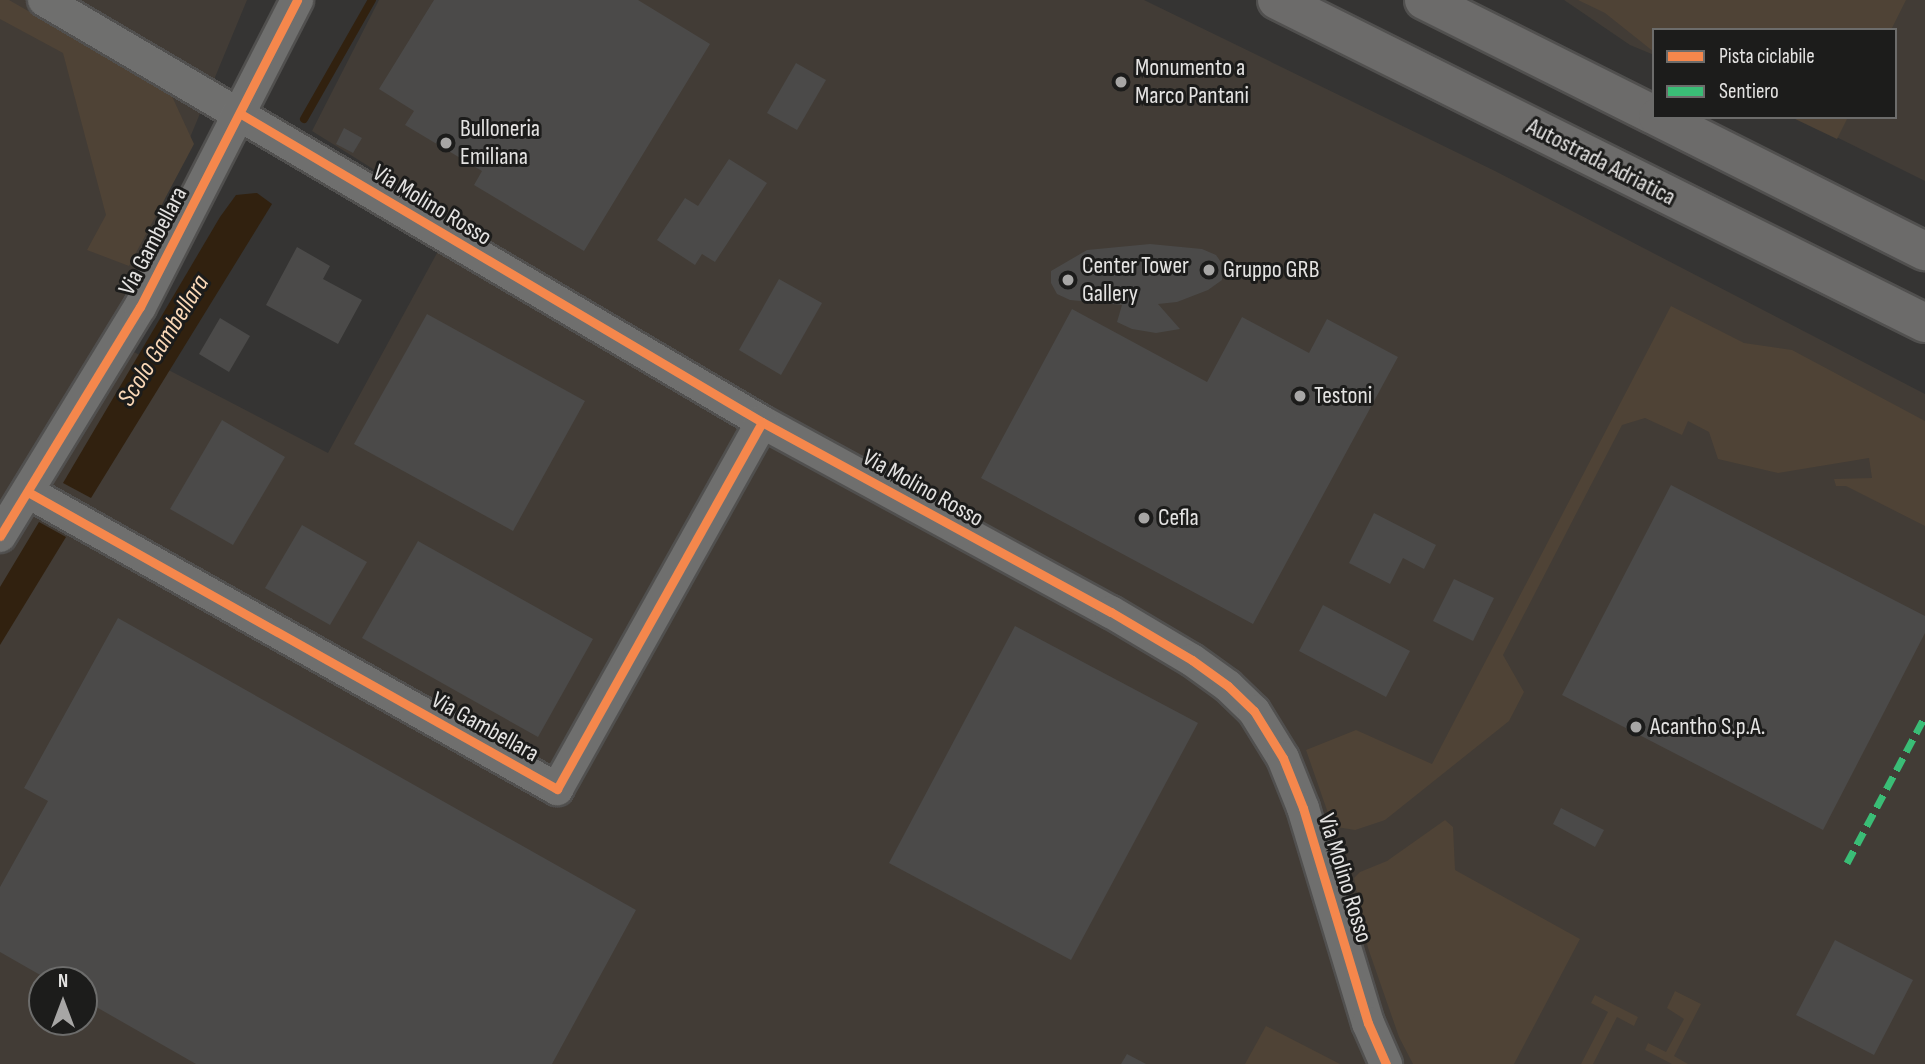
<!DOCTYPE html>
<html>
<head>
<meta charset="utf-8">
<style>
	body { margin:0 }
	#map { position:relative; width:1925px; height:1064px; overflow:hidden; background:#353433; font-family:"Sofia Sans Condensed",sans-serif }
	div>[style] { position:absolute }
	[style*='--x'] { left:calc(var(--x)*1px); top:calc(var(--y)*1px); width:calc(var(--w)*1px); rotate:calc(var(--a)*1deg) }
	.built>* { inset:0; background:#423c36 }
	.green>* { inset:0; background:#4f4336 }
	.water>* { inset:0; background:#31210f }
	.stream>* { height:8px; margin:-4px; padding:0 4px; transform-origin:4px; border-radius:4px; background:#31210f }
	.building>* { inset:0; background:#4b4a49 }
	.roads { filter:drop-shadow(2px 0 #51504f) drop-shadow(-2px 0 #51504f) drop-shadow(0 2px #51504f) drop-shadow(0 -2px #51504f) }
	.minor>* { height:32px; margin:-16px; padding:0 16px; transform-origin:16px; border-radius:16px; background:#6f6f6e }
	.highway>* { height:38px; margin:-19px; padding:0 19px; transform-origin:19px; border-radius:19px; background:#6c6b6a }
	.quiet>* { height:7px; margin-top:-3.5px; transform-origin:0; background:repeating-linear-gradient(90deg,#3abd76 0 14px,transparent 0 21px) }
	.cycleway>* { height:9px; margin:-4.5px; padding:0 4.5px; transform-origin:4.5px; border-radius:4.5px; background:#f5874c }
	.dots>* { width:19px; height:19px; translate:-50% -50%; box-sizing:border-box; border:4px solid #1c1c1b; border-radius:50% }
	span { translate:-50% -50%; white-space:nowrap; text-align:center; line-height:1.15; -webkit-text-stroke:6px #1c1c1b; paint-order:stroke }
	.poi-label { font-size:24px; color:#e4e3e2 }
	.left { translate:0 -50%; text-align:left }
	.street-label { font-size:24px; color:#e4e3e2 }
	.water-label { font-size:26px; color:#fad8b7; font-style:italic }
	.legend { position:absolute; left:1652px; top:28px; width:245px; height:91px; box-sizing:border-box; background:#1c1c1b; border:2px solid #6c6c6b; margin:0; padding:9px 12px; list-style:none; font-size:21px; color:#e4e3e2 }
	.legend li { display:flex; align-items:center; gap:14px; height:35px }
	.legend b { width:35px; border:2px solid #6c6c6b }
	.north { position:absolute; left:28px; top:966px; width:70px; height:70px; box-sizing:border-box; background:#1c1c1b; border:2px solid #6c6c6b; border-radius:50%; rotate:0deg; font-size:19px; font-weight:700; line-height:28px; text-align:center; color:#e4e3e2 }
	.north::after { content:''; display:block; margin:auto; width:24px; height:32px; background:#a7a6a5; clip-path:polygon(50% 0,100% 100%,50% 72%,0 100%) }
</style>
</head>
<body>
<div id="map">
	<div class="built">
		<div style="clip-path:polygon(evenodd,0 0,247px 0,107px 338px,328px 453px,455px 220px,312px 131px,379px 0,1144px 0,1495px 171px,1925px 394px,1925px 1064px,0 1064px,0 0,42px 980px,84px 980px,84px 1022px,42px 1022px,42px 980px)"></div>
		<div style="clip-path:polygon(1564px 0,1925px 0,1925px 181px,1796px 117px,1895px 117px,1895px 30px,1654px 30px,1654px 55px,1630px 45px)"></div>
	</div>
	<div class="green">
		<div style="clip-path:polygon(0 0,9px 0,170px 92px,194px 144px,129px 266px,87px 250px,106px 215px,63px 53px,0 19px)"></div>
		<div style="clip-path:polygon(1578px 0,1906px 0,1891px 30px,1654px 30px,1654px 52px,1605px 13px)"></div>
		<div style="clip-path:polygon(1791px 117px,1848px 117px,1837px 139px)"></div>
		<div style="clip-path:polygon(1671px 306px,1744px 343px,1792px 350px,1925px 421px,1925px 526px,1846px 486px,1836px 486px,1834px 479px,1872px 478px,1869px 458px,1778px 473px,1718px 459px,1709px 432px,1688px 421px,1682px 435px,1645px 418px,1622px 425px,1503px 655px,1524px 692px,1509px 721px,1385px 820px,1355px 830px,1337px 827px,1329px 816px,1306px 750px,1356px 730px,1432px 764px)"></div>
		<div style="clip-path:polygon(1445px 820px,1453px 827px,1455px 870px,1580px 939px,1514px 1064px,1413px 1064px,1399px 1037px,1368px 948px,1354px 878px,1360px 872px,1387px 861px)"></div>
		<div style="clip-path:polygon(1675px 991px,1701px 1004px,1674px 1056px,1688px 1064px,1672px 1064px,1645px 1050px,1648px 1043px,1666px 1052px,1684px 1019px,1667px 1008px)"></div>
		<div style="clip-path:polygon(1595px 995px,1638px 1017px,1634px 1026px,1617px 1017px,1593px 1064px,1581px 1064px,1608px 1012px,1591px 1003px)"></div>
		<div style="clip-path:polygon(1266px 1026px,1340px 1064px,1245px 1064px)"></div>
	</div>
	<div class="water">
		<div style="clip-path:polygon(257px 193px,272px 204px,91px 498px,63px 483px,220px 217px,236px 195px)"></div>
		<div style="clip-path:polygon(39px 522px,66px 537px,0 645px,0 587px)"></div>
	</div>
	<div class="stream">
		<div style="--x:304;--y:119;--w:137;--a:-60.3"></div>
	</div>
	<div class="building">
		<div style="clip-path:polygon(434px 0,638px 0,710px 44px,584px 251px,474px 185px,482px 171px,405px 125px,414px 111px,379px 89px)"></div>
		<div style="clip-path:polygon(796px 63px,826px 80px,797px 130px,767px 113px)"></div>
		<div style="clip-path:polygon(344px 128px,362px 138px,353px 153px,336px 144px)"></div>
		<div style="clip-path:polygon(729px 159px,767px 183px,715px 262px,702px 254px,695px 265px,657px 240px,685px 198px,698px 206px)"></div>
		<div style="clip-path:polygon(1150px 244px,1202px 249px,1216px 255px,1223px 265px,1222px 280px,1208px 290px,1177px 302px,1158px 304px,1180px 329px,1156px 333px,1132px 329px,1117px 322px,1122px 305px,1070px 300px,1057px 294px,1051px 283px,1051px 271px,1087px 250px)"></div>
		<div style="clip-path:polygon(297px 247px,330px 266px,323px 279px,362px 300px,338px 344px,266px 305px)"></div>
		<div style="clip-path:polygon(779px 279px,822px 303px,781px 375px,739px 350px)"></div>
		<div style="clip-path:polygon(1072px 309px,1207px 382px,1242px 317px,1309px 353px,1327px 319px,1398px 357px,1253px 624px,981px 478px)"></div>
		<div style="clip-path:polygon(427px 314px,585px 401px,513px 531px,354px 444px)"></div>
		<div style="clip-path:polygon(220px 318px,250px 336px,229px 372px,199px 354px)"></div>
		<div style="clip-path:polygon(222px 420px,285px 457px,233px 545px,170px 509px)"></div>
		<div style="clip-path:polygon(1671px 485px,1925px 616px,1925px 633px,1823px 830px,1562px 695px)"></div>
		<div style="clip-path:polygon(1374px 513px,1436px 545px,1424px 569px,1403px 558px,1390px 584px,1349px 563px)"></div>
		<div style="clip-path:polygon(302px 525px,367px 562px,330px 625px,265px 588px)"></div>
		<div style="clip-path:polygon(418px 541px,593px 639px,538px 737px,362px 638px)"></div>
		<div style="clip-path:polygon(1454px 579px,1494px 598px,1473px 641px,1433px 621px)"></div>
		<div style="clip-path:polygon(1323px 605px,1410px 651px,1386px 697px,1299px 651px)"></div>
		<div style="clip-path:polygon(118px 618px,636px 910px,552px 1064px,196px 1064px,84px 1000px,84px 980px,49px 980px,0 952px,0 887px,48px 801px,24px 788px)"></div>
		<div style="clip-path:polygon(1015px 626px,1198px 723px,1071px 960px,889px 863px)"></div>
		<div style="clip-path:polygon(1561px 808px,1604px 830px,1595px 847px,1553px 824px)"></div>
		<div style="clip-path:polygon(1835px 940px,1913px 980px,1874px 1055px,1796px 1015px)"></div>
		<div style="clip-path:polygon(1127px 1054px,1146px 1064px,1121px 1064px)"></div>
	</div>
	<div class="roads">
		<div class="minor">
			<div style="--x:44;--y:0;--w:833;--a:30.44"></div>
			<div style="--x:762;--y:422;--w:397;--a:28.6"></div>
			<div style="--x:1111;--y:612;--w:94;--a:30.7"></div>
			<div style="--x:1192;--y:660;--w:44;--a:35.8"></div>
			<div style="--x:1228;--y:686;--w:36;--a:44"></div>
			<div style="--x:1254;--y:711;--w:55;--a:58.3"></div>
			<div style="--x:1283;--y:758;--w:54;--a:68.2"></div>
			<div style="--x:1303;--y:808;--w:225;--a:73.2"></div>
			<div style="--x:1368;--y:1023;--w:45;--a:66.3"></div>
			<div style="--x:28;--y:492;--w:607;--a:29.31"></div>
			<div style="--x:557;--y:789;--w:420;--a:-60.8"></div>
			<div style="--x:0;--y:536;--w:268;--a:-58.6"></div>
			<div style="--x:140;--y:307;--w:345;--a:-62.9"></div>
		</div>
		<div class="highway">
			<div style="--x:1277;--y:0;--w:724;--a:26.49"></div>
			<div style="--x:1424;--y:0;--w:257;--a:26.6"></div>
			<div style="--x:1658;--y:117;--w:299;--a:26.7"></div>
		</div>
	</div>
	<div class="quiet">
		<div style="--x:1847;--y:863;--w:166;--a:-62"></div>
	</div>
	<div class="cycleway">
		<div style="--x:241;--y:114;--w:605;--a:30.59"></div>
		<div style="--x:762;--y:422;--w:397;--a:28.6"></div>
		<div style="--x:1111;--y:612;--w:94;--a:30.7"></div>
		<div style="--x:1192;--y:660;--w:44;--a:35.8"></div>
		<div style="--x:1228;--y:686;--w:36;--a:44"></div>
		<div style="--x:1254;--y:711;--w:55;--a:58.3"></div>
		<div style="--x:1283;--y:758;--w:54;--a:68.2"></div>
		<div style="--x:1303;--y:808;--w:225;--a:73.2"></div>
		<div style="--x:1368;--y:1023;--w:45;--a:66.3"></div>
		<div style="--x:28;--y:492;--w:607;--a:29.31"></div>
		<div style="--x:557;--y:789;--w:420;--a:-60.8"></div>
		<div style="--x:0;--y:536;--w:268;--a:-58.6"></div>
		<div style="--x:140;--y:307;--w:345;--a:-62.9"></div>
	</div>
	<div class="dots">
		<div style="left:1121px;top:82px;background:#a7a6a5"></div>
		<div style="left:446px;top:143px;background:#a7a6a5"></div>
		<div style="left:1209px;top:270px;background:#a7a6a5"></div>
		<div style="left:1068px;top:280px;background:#a7a6a5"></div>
		<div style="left:1300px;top:396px;background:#a7a6a5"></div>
		<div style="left:1144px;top:518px;background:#a7a6a5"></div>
		<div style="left:1636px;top:727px;background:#a7a6a5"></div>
	</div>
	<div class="poi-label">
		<span class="left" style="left:1135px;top:82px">Monumento a<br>Marco Pantani</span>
		<span class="left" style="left:460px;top:143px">Bulloneria<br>Emiliana</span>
		<span class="left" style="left:1082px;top:280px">Center Tower<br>Gallery</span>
		<span class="left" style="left:1223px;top:270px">Gruppo GRB</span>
		<span class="left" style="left:1314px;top:396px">Testoni</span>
		<span class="left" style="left:1158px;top:518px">Cefla</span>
		<span class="left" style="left:1650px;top:727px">Acantho S.p.A.</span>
	</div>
	<div class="street-label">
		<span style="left:1601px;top:162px;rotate:27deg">Autostrada Adriatica</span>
		<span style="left:432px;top:205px;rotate:31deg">Via Molino Rosso</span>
		<span style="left:153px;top:241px;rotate:-62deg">Via Gambellara</span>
		<span style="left:923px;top:488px;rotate:29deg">Via Molino Rosso</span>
		<span style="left:485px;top:727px;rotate:29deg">Via Gambellara</span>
		<span style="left:1345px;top:878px;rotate:73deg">Via Molino Rosso</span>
	</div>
	<div class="water-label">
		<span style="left:164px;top:341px;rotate:-58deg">Scolo Gambellara</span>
	</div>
	<ul class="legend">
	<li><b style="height:9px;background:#f5874c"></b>Pista ciclabile</li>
	<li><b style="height:9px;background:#3abd76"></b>Sentiero</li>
	</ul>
	<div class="north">N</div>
</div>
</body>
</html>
